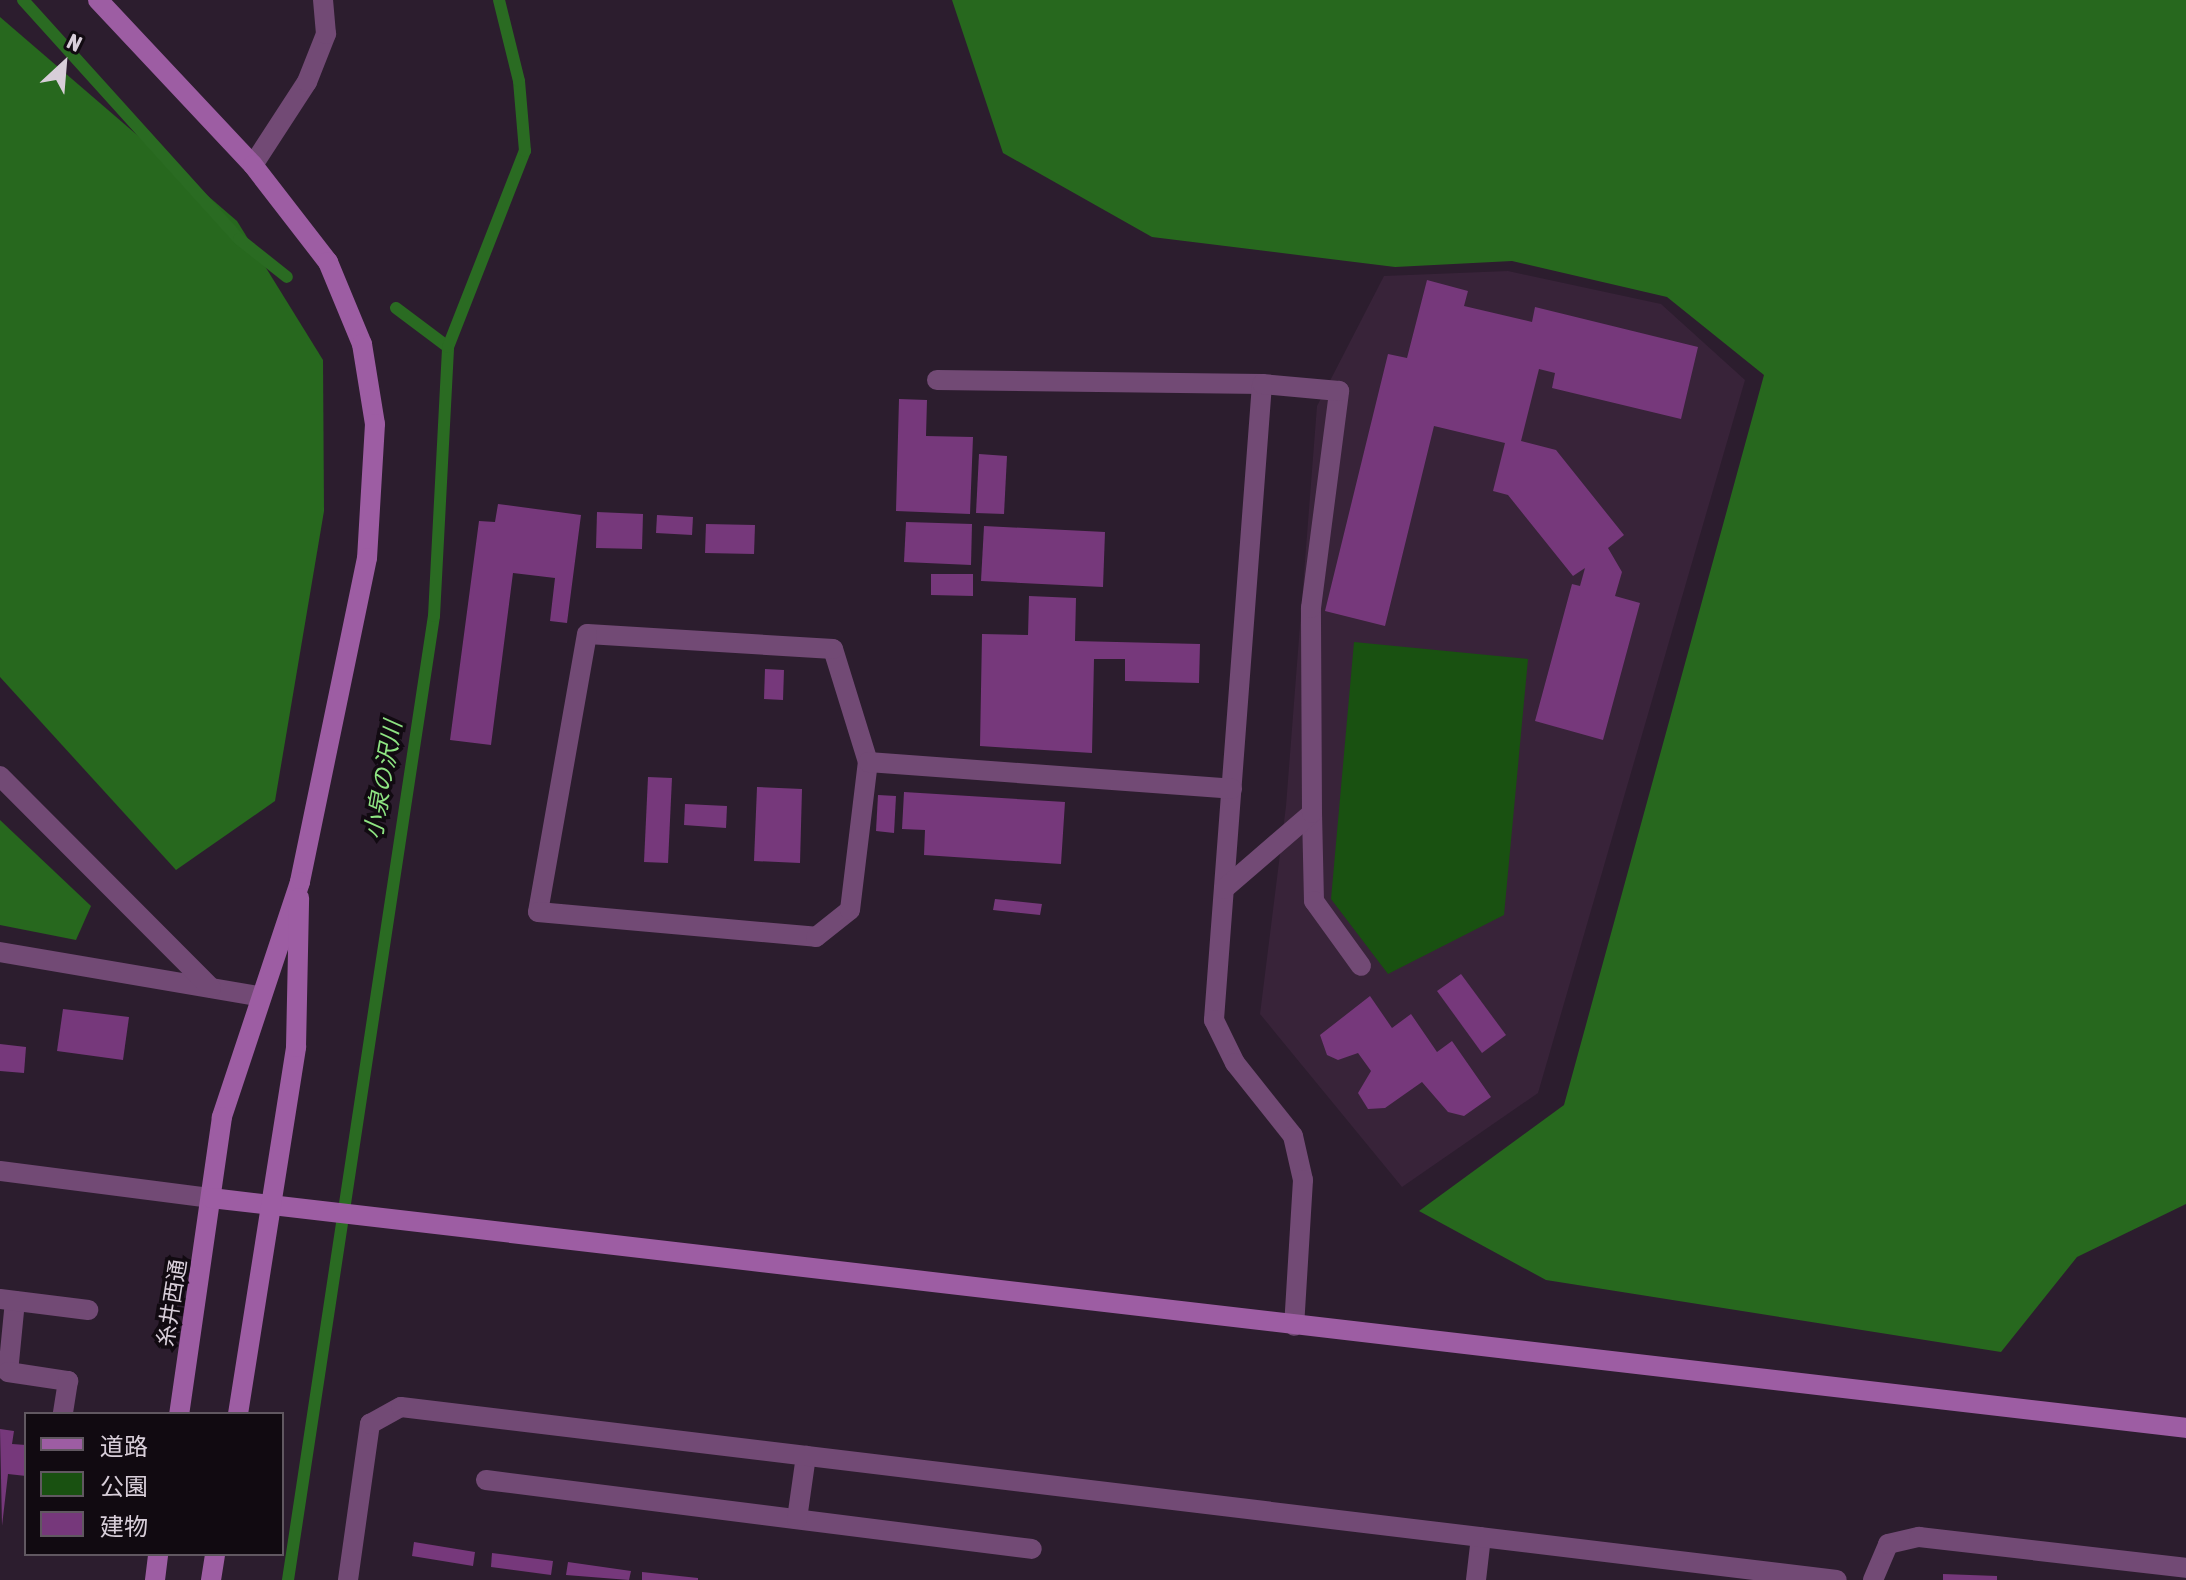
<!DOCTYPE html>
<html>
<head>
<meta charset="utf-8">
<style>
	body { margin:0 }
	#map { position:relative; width:2186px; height:1580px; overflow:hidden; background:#2c1d2e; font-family:"Asap Condensed","Noto Sans JP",sans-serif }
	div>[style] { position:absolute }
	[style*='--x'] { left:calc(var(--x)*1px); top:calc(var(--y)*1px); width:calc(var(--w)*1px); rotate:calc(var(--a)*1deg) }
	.built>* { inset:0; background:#382339 }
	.green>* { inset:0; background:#195111 }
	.forest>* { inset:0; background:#27681e }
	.stream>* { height:12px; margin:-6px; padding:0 6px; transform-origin:6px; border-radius:6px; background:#2a6b22 }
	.building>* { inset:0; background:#76387b }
	.lane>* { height:20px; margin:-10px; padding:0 10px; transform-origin:10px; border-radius:10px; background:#724a75 }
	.street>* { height:20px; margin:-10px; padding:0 10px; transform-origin:10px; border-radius:10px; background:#724a75 }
	.secondary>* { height:20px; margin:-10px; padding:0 10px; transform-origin:10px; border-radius:10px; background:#9d5da3 }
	span { translate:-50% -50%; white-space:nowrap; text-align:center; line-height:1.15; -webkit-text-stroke:7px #110a11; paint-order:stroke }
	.street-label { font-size:22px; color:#d8ced9 }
	.water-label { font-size:24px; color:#8ee482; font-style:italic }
	.legend { position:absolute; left:24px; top:1412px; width:260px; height:144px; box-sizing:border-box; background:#110a11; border:2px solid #615861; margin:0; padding:10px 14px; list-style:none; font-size:24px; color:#d8ced9 }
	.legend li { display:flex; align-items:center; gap:16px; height:40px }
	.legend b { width:40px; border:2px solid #615861 }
	.north { position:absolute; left:24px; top:24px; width:80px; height:80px; -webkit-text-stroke:6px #110a11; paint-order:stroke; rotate:26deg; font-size:22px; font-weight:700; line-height:32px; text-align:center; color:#d8ced9 }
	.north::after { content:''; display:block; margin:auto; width:28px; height:36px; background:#d8ced9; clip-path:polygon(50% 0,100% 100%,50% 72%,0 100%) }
</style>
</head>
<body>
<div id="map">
	<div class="built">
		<div style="clip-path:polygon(1508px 271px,1661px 304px,1745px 380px,1538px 1093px,1402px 1187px,1260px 1014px,1286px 806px,1317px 406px,1384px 276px)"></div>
	</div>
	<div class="green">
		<div style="clip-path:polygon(1354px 642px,1528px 659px,1504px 915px,1388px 974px,1331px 899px)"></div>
	</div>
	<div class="forest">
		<div style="clip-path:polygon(952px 0,2186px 0,2186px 1204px,2077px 1257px,2001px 1352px,1546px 1280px,1419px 1211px,1564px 1105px,1764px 375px,1667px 297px,1512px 261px,1395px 267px,1152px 237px,1003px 153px)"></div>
		<div style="clip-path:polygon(0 17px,237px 221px,323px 360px,324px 511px,275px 801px,176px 870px,0 677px)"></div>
		<div style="clip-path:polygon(0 820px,91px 906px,76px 940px,0 925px)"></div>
	</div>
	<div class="stream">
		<div style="--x:23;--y:0;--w:322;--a:47.9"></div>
		<div style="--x:239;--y:239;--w:61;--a:38.4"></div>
		<div style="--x:396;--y:308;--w:65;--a:36.9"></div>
		<div style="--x:288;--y:1580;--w:975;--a:-81.39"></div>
		<div style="--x:434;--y:616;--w:269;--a:-87"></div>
		<div style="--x:448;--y:347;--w:211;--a:-68.6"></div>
		<div style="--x:525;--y:151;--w:70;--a:-94.9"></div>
		<div style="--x:519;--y:81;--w:83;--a:-103.9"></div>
	</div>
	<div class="building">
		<div style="clip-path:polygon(1427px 280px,1468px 291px,1464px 306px,1532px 322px,1535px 307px,1698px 347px,1681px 419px,1552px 388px,1555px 373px,1539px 369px,1521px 441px,1556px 450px,1624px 535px,1608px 548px,1622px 572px,1615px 596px,1640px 603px,1603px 740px,1535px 721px,1572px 584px,1580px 586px,1585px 568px,1573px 576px,1508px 495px,1493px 491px,1505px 443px,1434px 426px,1385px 626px,1325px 611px,1388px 354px,1407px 358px)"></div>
		<div style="clip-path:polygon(899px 399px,927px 400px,926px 436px,973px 437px,970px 514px,896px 511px)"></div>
		<div style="clip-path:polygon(979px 454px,1007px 456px,1004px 514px,976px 513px)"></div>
		<div style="clip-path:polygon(498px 504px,581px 515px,567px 623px,550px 621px,555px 578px,513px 573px,491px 745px,450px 740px,479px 521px,495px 522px)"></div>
		<div style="clip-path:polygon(597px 512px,643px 514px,642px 549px,596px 548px)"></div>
		<div style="clip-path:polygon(657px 515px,693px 517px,692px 535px,656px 533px)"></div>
		<div style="clip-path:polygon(906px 522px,972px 524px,971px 565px,904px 562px)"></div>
		<div style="clip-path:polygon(706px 524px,755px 525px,754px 554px,705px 553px)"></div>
		<div style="clip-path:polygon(984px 526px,1105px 532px,1103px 587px,981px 581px)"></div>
		<div style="clip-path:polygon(931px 574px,973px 574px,973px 596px,931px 595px)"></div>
		<div style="clip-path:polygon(1029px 596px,1076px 598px,1075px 641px,1200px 644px,1199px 683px,1125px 681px,1125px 659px,1094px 659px,1092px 753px,980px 746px,982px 634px,1028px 635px)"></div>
		<div style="clip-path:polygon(765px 669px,784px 670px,783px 700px,764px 699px)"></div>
		<div style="clip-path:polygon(648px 777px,672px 778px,668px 863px,644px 862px)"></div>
		<div style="clip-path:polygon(757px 787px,802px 789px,800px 863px,754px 861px)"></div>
		<div style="clip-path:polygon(904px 792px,1065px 802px,1061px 864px,924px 855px,925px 830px,902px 829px)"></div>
		<div style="clip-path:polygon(878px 795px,896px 796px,894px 833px,876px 831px)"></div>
		<div style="clip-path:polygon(685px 804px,727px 806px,726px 828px,684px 825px)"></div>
		<div style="clip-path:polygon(995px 899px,1042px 904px,1040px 915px,993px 910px)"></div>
		<div style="clip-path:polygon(1461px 974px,1506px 1035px,1482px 1053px,1437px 991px)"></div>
		<div style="clip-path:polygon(1370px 996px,1392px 1028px,1411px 1014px,1437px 1052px,1452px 1041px,1491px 1097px,1464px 1116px,1448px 1112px,1422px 1082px,1385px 1108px,1368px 1109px,1358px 1093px,1371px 1071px,1358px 1053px,1338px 1060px,1327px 1055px,1320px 1035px)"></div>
		<div style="clip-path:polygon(63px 1009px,129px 1017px,123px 1060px,57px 1051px)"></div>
		<div style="clip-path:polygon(0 1044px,26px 1047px,24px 1073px,0 1071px)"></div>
		<div style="clip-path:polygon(0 1429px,14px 1431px,12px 1444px,26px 1445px,26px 1476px,8px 1474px,2px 1526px)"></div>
		<div style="clip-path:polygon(414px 1542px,475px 1552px,473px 1566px,412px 1556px)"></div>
		<div style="clip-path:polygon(492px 1553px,553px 1561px,551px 1575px,491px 1567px)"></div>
		<div style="clip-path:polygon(568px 1562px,631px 1571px,629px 1580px,566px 1575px)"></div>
		<div style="clip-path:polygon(642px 1572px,698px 1578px,698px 1580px,642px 1580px)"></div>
		<div style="clip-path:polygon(1943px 1574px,1997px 1576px,1997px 1580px,1943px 1580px)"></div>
	</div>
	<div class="lane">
		<div style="--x:937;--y:380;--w:325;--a:0.7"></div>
		<div style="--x:1262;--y:384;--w:638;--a:94.32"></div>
		<div style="--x:1214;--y:1020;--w:48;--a:64"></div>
		<div style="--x:1235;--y:1063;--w:93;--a:51.5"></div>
		<div style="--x:1293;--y:1136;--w:45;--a:77.2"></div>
		<div style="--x:1303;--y:1180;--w:146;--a:93.5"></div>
		<div style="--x:868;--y:762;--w:118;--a:-107.2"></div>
		<div style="--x:833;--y:649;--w:246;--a:-176.5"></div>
		<div style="--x:587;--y:634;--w:282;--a:100"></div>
		<div style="--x:538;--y:912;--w:279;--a:5.1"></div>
		<div style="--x:816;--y:937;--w:43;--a:-38.5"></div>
		<div style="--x:850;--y:910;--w:149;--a:-83.1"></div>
		<div style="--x:868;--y:762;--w:365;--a:4.2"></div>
		<div style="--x:1312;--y:813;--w:88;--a:88.7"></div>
		<div style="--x:1314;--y:901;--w:80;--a:54.1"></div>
		<div style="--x:1224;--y:889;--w:116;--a:-40.8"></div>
		<div style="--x:1312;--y:813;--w:205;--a:-90.3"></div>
		<div style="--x:1311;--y:608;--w:219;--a:-82.6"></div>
		<div style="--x:1339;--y:391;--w:77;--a:-174.8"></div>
		<div style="--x:0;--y:952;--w:262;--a:9.7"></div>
		<div style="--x:15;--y:1301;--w:71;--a:95.6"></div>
		<div style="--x:8;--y:1372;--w:61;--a:8.5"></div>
		<div style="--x:68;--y:1381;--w:33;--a:99"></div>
		<div style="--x:486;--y:1480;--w:550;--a:7.2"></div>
		<div style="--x:797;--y:1519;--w:64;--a:-81.9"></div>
		<div style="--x:1476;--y:1580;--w:43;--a:-83.4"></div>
	</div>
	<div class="street">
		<div style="--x:253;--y:165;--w:99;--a:-57"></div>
		<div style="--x:307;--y:82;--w:52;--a:-68.4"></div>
		<div style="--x:326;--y:34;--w:34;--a:-95"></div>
		<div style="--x:0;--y:776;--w:299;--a:45.1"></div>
		<div style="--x:0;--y:1171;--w:213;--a:7.3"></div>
		<div style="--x:0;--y:1299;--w:89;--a:7.1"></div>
		<div style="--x:348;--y:1580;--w:158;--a:-82"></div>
		<div style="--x:370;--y:1424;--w:35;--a:-29"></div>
		<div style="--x:401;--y:1407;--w:1446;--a:6.87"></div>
		<div style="--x:1873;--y:1580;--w:39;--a:-67"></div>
		<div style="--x:1888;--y:1544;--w:32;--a:-13"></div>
		<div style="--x:1919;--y:1537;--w:269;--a:6.6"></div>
	</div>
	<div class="secondary">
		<div style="--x:98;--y:0;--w:226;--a:46.8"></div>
		<div style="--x:253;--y:165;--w:123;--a:52.3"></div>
		<div style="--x:328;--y:262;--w:89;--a:67.5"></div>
		<div style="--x:362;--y:344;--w:81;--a:80.8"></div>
		<div style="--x:375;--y:424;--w:134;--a:93.4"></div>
		<div style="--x:367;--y:558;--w:331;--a:101.7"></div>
		<div style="--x:300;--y:882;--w:248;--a:108.4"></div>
		<div style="--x:222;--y:1117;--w:300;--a:98.2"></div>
		<div style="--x:211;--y:1198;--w:1988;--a:6.64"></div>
		<div style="--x:238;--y:1414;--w:372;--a:-81"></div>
		<div style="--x:296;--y:1047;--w:149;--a:-88.8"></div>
		<div style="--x:155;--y:1580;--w:26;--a:-83"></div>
		<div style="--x:211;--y:1580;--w:26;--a:-81"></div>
	</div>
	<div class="street-label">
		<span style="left:172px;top:1303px;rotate:-81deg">糸井西通</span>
	</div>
	<div class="water-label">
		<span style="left:383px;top:780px;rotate:-80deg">小泉の沢川</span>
	</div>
	<ul class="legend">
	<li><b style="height:10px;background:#9d5da3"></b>道路</li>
	<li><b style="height:22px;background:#195111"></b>公園</li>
	<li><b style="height:22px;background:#76387b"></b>建物</li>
	</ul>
	<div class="north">N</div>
</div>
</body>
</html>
